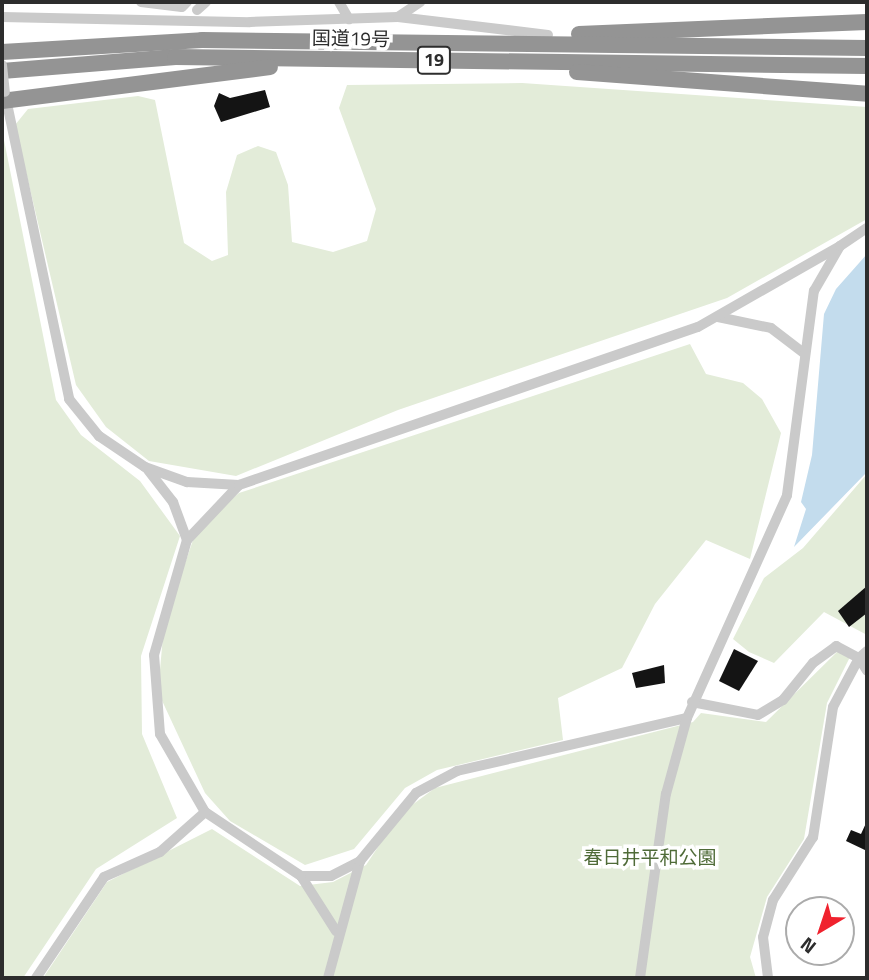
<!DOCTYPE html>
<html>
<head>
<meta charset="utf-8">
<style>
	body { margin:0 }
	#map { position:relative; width:869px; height:980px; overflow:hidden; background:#fff; font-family:"Titillium Web","Noto Sans JP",sans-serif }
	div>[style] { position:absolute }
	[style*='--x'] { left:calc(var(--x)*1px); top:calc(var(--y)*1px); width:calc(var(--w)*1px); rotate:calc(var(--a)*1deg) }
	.green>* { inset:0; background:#e3ecd9 }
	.water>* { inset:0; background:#c3dced }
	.building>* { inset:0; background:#141414 }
	.minor>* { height:10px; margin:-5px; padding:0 5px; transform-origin:5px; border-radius:5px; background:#cacaca }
	.highway>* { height:16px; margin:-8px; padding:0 8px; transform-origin:8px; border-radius:8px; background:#949494 }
	.minor-bridge>* { height:10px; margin:-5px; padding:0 5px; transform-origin:5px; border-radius:5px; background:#cacaca }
	span { translate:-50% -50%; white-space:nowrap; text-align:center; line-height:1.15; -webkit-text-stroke:7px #fff; paint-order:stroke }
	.shield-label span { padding:2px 5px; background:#fff; border:2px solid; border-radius:5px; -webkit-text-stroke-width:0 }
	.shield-label { font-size:18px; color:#2d2d2d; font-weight:700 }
	.street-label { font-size:19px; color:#2d2d2d }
	.park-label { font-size:19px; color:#4f6b38 }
	.frame { position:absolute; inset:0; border:4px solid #2d2d2d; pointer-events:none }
	.north { position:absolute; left:785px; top:896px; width:70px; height:70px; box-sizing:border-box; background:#fff; border:2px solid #ababab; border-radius:50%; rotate:219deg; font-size:19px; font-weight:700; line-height:28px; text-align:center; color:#2d2d2d }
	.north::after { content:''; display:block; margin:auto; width:24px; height:32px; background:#f0222e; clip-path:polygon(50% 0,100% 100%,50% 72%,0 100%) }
</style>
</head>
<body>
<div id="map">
	<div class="green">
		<div style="clip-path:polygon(522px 83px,867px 107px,867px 219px,727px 298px,398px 410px,236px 476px,149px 461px,106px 427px,76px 385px,15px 125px,28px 109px,138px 96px,155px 100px,184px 243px,212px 261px,228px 255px,226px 192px,237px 155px,258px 146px,276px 152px,288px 185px,292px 242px,333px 252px,367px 241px,376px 209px,339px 108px,347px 85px)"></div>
		<div style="clip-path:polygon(2px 130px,56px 400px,81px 435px,140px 481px,180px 536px,141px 656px,142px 734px,177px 818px,96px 869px,23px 978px,2px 978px)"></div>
		<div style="clip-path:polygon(690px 344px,706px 374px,743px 383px,762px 399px,781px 433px,750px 559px,706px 540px,655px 604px,622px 668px,558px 698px,563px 740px,437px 770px,405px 788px,354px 849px,305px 865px,230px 821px,205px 793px,158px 692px,164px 625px,193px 540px,215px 513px,239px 493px)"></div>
		<div style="clip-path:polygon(867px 474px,867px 635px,824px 612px,774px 663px,749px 652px,733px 639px,764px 578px,803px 548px)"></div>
		<div style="clip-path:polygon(838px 651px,850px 657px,827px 703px,804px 839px,767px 897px,750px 957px,756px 978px,43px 978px,107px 882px,212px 829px,300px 886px,333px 882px,366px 865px,400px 814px,435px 788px,693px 722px,701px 713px,766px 722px)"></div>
	</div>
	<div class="water">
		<div style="clip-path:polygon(867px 254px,867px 472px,794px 547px,806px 509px,801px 502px,812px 455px,824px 314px,836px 289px)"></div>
	</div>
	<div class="building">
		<div style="clip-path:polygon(265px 90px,270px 107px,221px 122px,214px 106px,219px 93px,230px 98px)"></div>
		<div style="clip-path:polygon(867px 586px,867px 613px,849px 627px,838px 611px)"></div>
		<div style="clip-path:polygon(734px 649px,758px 661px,739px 691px,719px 681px)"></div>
		<div style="clip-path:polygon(664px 665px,665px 683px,636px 688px,632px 673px)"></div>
		<div style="clip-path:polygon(867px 821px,867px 851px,846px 841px,851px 830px,861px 834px)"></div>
	</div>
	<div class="minor">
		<div style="--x:141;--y:2;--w:41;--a:7"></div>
		<div style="--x:182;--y:7;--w:7;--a:-45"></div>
		<div style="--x:339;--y:2;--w:20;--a:60"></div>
		<div style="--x:197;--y:10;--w:12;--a:-42"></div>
		<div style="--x:2;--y:17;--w:248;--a:1.2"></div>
		<div style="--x:250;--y:22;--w:148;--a:-1.9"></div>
		<div style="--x:398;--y:17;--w:27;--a:-34"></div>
		<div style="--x:398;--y:17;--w:151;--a:6.8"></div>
		<div style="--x:5;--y:94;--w:312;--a:78.1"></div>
		<div style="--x:69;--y:399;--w:48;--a:51"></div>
		<div style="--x:99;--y:436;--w:55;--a:34"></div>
		<div style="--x:145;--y:467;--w:45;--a:19.7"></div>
		<div style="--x:187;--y:482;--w:52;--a:3.3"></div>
		<div style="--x:718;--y:317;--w:54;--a:11.7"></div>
		<div style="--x:771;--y:328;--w:43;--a:37.4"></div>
		<div style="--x:148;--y:470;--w:41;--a:52"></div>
		<div style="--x:173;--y:502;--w:40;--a:69.8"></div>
		<div style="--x:867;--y:651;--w:11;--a:139"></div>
		<div style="--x:859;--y:658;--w:15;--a:58"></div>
		<div style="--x:692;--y:702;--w:67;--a:11.1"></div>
		<div style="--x:758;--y:715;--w:29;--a:-31"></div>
		<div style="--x:783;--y:700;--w:48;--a:-51"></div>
		<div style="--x:813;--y:663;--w:29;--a:-36"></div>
		<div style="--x:836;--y:646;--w:26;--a:28"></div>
		<div style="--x:859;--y:658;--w:55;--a:118"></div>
		<div style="--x:833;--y:707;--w:132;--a:98.7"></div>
		<div style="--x:813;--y:837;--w:75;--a:122.4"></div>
		<div style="--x:773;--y:900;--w:38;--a:105"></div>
		<div style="--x:763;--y:937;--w:41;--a:83"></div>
		<div style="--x:301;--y:876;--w:30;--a:0"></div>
		<div style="--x:331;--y:876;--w:33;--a:-27"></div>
		<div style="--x:336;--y:931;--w:65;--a:-122.5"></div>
		<div style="--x:301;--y:876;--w:115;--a:-146.3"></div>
		<div style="--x:205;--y:812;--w:90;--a:-120"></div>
		<div style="--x:160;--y:734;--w:79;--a:-94.3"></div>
		<div style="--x:154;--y:655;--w:120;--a:-74"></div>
		<div style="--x:187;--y:540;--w:76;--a:-46.6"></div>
		<div style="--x:239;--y:485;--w:485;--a:-19"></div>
		<div style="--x:698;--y:327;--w:163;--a:-29.7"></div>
		<div style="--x:36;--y:978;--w:122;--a:-56"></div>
		<div style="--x:104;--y:877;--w:61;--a:-24.1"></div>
		<div style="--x:160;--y:852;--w:60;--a:-41.6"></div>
		<div style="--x:328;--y:978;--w:121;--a:-74.7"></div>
		<div style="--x:360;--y:861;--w:88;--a:-50.5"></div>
		<div style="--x:416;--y:793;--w:47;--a:-28.2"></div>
		<div style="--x:457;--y:771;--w:236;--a:-13"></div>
		<div style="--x:640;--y:978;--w:186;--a:-82"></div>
		<div style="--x:666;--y:794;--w:79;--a:-74.6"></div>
		<div style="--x:687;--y:718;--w:244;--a:-65.8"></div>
		<div style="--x:787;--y:495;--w:206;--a:-82.5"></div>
		<div style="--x:814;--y:291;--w:52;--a:-60"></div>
		<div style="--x:840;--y:246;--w:32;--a:-34"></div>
	</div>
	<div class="highway">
		<div style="--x:579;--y:34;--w:288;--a:-2.4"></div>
		<div style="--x:2;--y:52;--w:200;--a:-3.4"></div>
		<div style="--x:202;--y:40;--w:665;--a:0.69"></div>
		<div style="--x:2;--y:71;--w:174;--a:-4.6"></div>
		<div style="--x:175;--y:57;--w:692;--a:0.75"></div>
		<div style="--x:577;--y:72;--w:291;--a:4.3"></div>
		<div style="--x:2;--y:101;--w:270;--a:-7.2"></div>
	</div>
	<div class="minor-bridge">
		<div style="--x:2;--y:65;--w:27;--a:84"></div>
	</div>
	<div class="shield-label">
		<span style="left:434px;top:60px">19</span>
	</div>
	<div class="street-label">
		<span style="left:351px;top:38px;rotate:1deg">国道19号</span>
	</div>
	<div class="park-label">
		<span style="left:650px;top:857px">春日井平和公園</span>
	</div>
	<div class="frame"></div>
	<div class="north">N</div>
</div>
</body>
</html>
